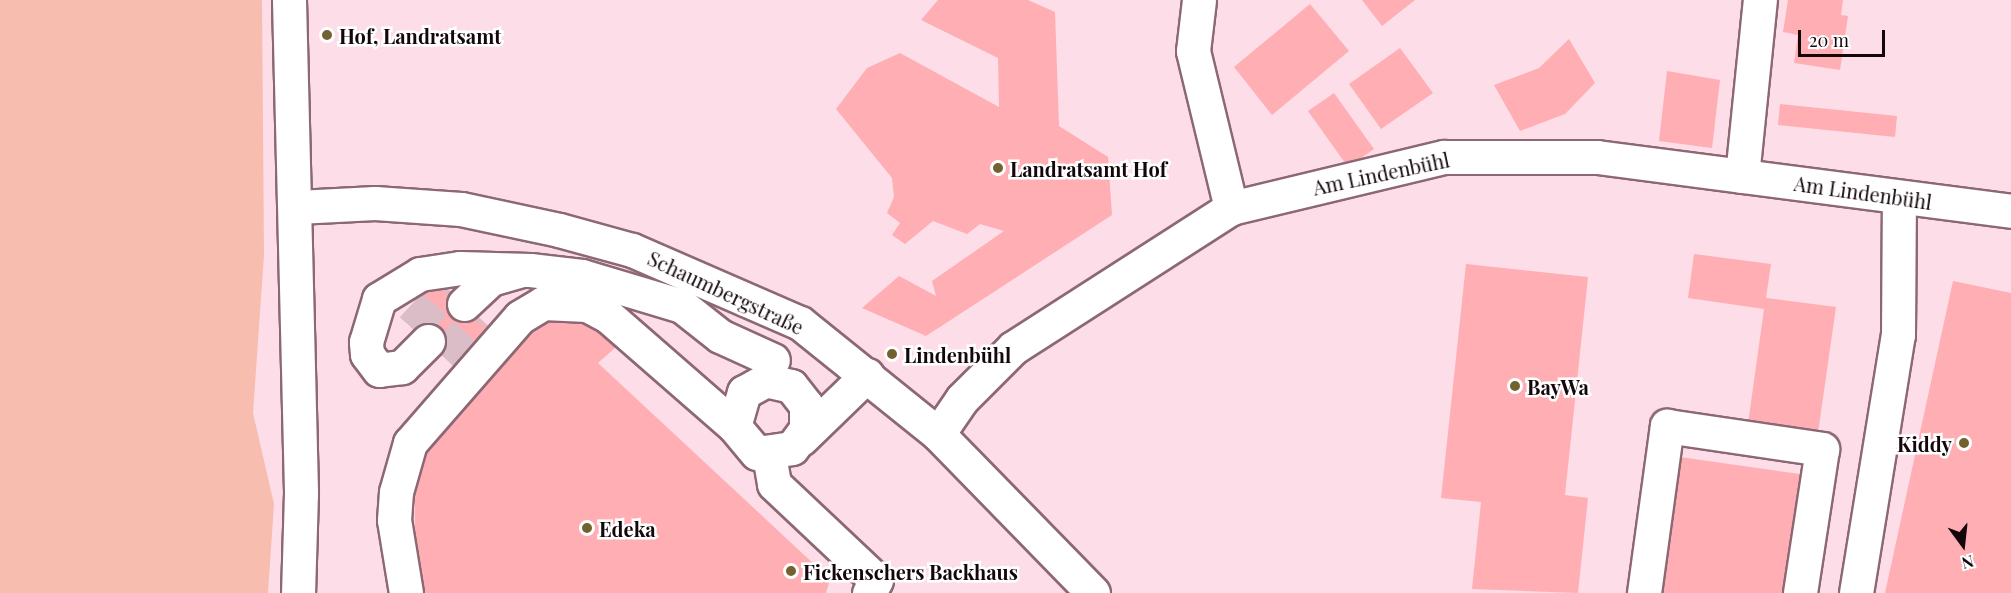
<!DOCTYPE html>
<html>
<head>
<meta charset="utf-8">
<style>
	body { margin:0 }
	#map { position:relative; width:2011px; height:593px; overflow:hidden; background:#fddde7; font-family:"Playfair Display",serif }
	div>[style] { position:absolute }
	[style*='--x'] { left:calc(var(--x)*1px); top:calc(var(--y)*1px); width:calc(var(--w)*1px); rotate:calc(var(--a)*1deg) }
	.green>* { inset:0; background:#f7bdaf }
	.building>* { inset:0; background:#ffaeb3 }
	.minor-tunnel>* { height:33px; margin-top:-16.5px; transform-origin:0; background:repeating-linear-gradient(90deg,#dabdc6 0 33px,transparent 0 49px) }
	.roads { filter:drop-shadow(2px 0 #8c6874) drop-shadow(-2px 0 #8c6874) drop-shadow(0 2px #8c6874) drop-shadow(0 -2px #8c6874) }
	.minor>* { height:33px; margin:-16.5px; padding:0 16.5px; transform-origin:16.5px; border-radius:16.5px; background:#fff }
	.major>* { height:33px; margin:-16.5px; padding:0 16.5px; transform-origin:16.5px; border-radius:16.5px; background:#fff }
	.dots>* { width:16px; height:16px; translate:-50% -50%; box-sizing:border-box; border:3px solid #fff; border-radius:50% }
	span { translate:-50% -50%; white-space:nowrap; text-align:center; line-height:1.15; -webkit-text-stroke:5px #fff; paint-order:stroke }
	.poi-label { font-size:20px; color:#14070c; font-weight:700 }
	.left { translate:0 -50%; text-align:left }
	.right { translate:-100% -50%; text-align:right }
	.street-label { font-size:20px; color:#14070c }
	.north { position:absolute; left:1933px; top:515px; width:60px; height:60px; -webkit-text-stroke:4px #fff; paint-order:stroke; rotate:165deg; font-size:16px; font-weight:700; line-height:24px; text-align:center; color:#14070c }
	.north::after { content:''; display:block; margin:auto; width:21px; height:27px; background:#14070c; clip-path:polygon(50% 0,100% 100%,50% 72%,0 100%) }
	.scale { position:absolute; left:1798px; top:30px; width:87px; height:27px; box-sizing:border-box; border:3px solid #14070c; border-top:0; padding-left:8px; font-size:18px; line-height:21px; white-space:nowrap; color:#14070c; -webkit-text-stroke:4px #fff; paint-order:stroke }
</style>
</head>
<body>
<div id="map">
	<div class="green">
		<div style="clip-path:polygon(0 0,262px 0,264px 255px,253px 413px,274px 504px,268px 593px,0 593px)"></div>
	</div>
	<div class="building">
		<div style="clip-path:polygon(938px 0,1028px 0,1055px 12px,1059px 126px,1108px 157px,1112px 215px,926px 336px,862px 308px,899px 276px,936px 296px,932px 281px,1004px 231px,980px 224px,967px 234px,933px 221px,905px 244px,892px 235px,900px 223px,887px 213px,894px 197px,892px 178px,836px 109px,867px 68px,900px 53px,999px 107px,998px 58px,921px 20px)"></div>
		<div style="clip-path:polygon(1362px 0,1415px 0,1382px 26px)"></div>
		<div style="clip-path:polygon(1788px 0,1843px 0,1841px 15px,1848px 16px,1840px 70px,1794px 63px,1798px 35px,1783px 32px)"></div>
		<div style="clip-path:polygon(1310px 4px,1349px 51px,1272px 115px,1234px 67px)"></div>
		<div style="clip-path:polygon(1569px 39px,1595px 83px,1565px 114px,1520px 131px,1494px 85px,1539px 68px)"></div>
		<div style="clip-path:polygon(1400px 48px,1433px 93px,1381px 129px,1349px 84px)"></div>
		<div style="clip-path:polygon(1667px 71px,1720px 80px,1712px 148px,1659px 141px)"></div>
		<div style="clip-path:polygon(1334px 93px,1374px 149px,1348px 167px,1308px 111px)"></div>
		<div style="clip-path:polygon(1780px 104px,1897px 116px,1895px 137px,1778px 125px)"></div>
		<div style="clip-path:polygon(1694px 254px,1771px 264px,1766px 298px,1836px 307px,1818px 433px,1748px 424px,1764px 309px,1688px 298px)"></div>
		<div style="clip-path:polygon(1466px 264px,1588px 277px,1565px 495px,1588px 498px,1578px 593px,1472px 589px,1481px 502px,1441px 498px)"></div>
		<div style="clip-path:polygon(436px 278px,495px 332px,460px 371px,401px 317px)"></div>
		<div style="clip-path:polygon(1953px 281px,2011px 293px,2011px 593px,1885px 593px)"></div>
		<div style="clip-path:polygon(571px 311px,587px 316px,616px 347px,598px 363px,830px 579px,826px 593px,416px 593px,414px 466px,537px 323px)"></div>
		<div style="clip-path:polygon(1680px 457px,1807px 475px,1790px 593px,1659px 593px)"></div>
	</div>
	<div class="minor-tunnel">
		<div style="--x:412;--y:328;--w:53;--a:-47.3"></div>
		<div style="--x:443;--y:356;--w:52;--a:-46.5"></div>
	</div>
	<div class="roads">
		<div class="minor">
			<div style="--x:1199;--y:0;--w:51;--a:96.7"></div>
			<div style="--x:1193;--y:51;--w:162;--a:76.4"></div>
			<div style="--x:1742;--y:176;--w:177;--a:-84.2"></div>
			<div style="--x:297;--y:207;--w:78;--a:-2.9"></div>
			<div style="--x:375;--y:203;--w:86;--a:4"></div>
			<div style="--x:461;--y:209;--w:100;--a:12.1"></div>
			<div style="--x:559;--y:230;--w:76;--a:15.3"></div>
			<div style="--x:632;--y:250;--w:183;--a:23.5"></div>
			<div style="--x:800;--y:323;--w:177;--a:38.8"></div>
			<div style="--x:938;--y:434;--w:222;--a:45.7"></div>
			<div style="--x:464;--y:304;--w:37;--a:-43"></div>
			<div style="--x:491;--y:279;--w:29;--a:-16"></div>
			<div style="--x:428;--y:341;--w:37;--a:135"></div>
			<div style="--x:402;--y:367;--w:23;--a:173"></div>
			<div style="--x:379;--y:370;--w:20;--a:-127"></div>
			<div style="--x:367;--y:354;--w:12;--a:-95"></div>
			<div style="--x:366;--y:342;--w:45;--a:-73.2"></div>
			<div style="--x:379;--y:299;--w:48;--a:-31.4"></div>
			<div style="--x:420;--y:274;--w:40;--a:-8.5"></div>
			<div style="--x:460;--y:268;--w:70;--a:1.6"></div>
			<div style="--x:530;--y:270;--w:52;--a:6.6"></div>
			<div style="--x:582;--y:276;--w:104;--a:16.7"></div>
			<div style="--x:682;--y:306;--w:48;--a:38.3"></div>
			<div style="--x:720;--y:336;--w:58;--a:24.4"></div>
			<div style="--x:938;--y:434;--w:42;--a:-55.6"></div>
			<div style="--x:962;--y:399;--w:72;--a:-45"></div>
			<div style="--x:1013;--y:348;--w:259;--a:-32.7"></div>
			<div style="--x:1231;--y:208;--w:219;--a:-13.5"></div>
			<div style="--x:1444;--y:157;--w:153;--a:0"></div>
			<div style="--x:1597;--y:157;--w:418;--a:7.4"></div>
			<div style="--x:801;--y:439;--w:92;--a:-44.1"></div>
			<div style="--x:769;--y:455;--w:29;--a:80"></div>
			<div style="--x:774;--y:484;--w:140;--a:43.3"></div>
			<div style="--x:876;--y:580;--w:15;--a:118"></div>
			<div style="--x:406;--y:593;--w:74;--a:-99.3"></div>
			<div style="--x:394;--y:520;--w:28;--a:-86"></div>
			<div style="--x:396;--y:492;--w:51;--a:-74.1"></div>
			<div style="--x:410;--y:443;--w:167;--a:-48.9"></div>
			<div style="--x:520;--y:317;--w:27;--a:-31"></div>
			<div style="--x:543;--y:303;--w:44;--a:2.6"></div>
			<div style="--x:587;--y:305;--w:24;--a:28"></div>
			<div style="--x:608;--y:316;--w:167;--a:41.1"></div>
			<div style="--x:734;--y:426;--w:35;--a:50"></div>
			<div style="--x:757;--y:453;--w:35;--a:-8"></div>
			<div style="--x:792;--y:448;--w:24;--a:-54"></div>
			<div style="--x:806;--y:429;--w:24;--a:-90"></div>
			<div style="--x:806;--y:405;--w:24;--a:-128"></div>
			<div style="--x:791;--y:386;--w:26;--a:-167"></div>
			<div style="--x:766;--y:380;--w:25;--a:151"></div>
			<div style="--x:744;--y:392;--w:35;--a:106"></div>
			<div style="--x:1644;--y:593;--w:169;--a:-82.2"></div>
			<div style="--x:1667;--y:426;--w:157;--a:8.4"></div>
			<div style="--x:1822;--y:449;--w:146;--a:98.7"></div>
			<div style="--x:1856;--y:593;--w:261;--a:-80.8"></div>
			<div style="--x:1898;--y:335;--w:138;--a:-89.6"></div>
		</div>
		<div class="major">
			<div style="--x:289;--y:0;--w:493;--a:88.6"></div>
			<div style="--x:301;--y:493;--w:100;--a:91.7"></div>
		</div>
	</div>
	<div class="dots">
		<div style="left:327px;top:35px;background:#746130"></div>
		<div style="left:998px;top:168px;background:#746130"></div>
		<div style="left:892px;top:354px;background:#746130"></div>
		<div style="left:1515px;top:386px;background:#746130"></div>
		<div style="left:1964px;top:443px;background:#746130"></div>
		<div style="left:587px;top:528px;background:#746130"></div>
		<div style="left:791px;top:571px;background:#746130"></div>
	</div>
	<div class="poi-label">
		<span class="left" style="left:339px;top:35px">Hof, Landratsamt</span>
		<span class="left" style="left:1010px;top:168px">Landratsamt Hof</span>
		<span class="left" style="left:904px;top:354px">Lindenbühl</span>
		<span class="left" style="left:1527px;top:386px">BayWa</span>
		<span class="right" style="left:1952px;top:443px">Kiddy</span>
		<span class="left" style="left:599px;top:528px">Edeka</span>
		<span class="left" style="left:803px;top:571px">Fickenschers Backhaus</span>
	</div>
	<div class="street-label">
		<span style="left:1381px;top:173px;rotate:-12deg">Am Lindenbühl</span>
		<span style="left:1863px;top:192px;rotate:8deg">Am Lindenbühl</span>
		<span style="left:726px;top:292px;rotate:25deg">Schaumbergstraße</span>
	</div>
	<div class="north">N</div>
	<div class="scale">20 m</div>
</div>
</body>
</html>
